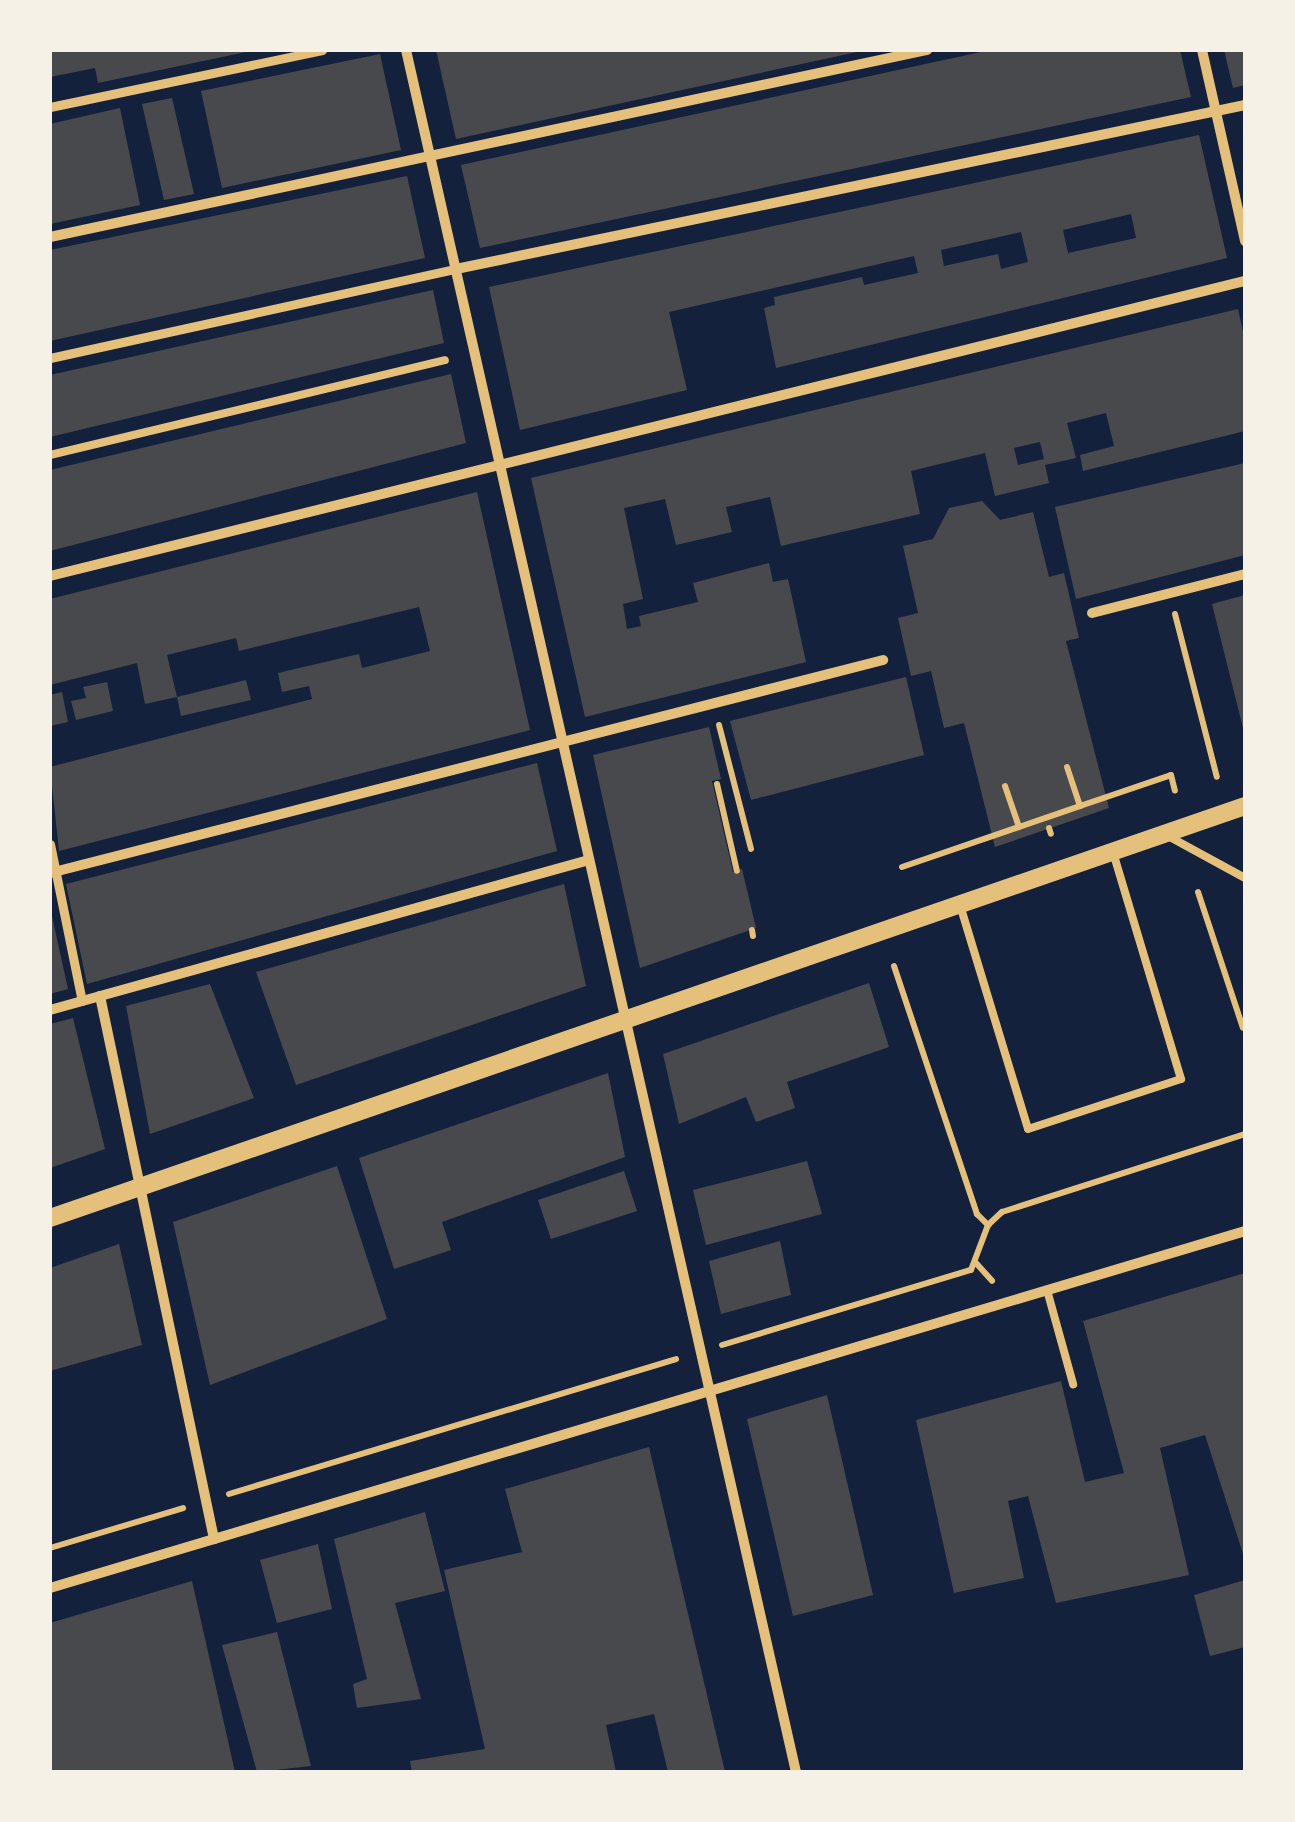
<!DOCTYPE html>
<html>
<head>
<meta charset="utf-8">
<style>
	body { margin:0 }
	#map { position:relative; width:1295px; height:1822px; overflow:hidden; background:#14213d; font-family:"Varela Round",sans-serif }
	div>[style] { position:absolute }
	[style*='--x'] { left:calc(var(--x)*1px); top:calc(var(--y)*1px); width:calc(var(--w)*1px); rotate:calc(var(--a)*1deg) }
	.building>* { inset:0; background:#48494c }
	.path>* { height:6px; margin:-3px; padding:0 3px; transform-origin:3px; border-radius:3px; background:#e5c07b }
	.service>* { height:8px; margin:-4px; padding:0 4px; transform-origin:4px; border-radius:4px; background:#e5c07b }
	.pedestrian>* { height:9px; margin:-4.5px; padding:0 4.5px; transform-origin:4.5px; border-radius:4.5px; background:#e5c07b }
	.minor>* { height:10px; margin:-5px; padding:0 5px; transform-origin:5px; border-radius:5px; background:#e5c07b }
	.tertiary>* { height:18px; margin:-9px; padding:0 9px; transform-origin:9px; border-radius:9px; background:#e5c07b }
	span { translate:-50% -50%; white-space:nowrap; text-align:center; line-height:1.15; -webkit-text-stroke:8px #f6f1e7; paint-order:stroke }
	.frame { position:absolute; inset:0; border:52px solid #f6f1e7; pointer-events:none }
</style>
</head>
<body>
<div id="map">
	<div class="building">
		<div style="clip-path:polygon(50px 50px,246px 50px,246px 52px,98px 83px,95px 68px,50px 77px)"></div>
		<div style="clip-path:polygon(436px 50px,857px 50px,857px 52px,456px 139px)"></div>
		<div style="clip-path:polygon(990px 50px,1180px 50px,1191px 97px,480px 248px,461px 165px)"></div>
		<div style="clip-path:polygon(1224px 50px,1245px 50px,1245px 85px,1233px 88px)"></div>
		<div style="clip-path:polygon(380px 54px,401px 150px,222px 188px,201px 91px)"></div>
		<div style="clip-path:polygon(172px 98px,194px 194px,164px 200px,142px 104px)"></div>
		<div style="clip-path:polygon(120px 108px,140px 205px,50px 224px,50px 124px)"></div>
		<div style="clip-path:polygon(evenodd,1199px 135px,1227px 258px,776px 368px,764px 308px,775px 305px,774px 297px,862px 277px,864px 285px,918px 273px,914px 256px,669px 312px,687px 390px,520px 430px,489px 287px,1199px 135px,1131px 214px,1136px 238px,1068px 253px,1063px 230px,1131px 214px,1199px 135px,1021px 232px,1028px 262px,1001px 269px,998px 254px,944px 266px,941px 250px,1021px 232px)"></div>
		<div style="clip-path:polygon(407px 176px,425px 258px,50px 341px,50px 250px)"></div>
		<div style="clip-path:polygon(433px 290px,444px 343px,50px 437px,50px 375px)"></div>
		<div style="clip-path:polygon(evenodd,1238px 309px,1245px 341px,1245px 431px,1083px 471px,1080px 455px,1114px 446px,1106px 413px,1067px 423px,1076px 458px,1045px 465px,1049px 483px,995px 496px,985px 453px,911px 471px,920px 514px,781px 546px,770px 497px,726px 507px,732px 532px,676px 545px,665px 499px,624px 508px,643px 599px,623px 604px,627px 629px,641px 626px,639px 616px,698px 602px,693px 583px,769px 563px,773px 582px,788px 579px,806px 662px,585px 717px,531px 478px,1238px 309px,1040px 442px,1044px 459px,1018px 465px,1014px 448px,1040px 442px)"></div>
		<div style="clip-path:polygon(451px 374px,466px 443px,50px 551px,50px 470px)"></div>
		<div style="clip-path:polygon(1245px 463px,1245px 555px,1076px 599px,1055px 507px)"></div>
		<div style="clip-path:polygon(477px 492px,530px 730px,59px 851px,50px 767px,312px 699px,309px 686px,282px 692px,278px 673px,359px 654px,362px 668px,430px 651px,419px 607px,239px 651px,236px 638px,167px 655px,177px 697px,246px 680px,251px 700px,181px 716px,177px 697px,145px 704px,137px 663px,50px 685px,50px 599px)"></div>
		<div style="clip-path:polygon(982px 501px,1000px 520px,1033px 512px,1049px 577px,1064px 573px,1079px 638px,1066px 641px,1109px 808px,995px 847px,964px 723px,944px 728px,931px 671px,911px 676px,898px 618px,918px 613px,903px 546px,933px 539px,949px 508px)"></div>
		<div style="clip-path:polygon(1245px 595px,1245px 731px,1244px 732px,1212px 604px)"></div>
		<div style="clip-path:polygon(906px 677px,924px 755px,751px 800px,730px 721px)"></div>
		<div style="clip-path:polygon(107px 682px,113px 711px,76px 720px,71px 701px,86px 698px,83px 687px)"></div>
		<div style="clip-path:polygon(62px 692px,68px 722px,50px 726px,50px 695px)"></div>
		<div style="clip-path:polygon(709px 727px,721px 779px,712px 781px,733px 872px,742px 869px,756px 928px,640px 968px,593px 755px)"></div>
		<div style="clip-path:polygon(537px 763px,557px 851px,87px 984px,66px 884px)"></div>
		<div style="clip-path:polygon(564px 884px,586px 986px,296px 1085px,256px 972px)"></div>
		<div style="clip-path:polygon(50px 907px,68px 989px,50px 994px)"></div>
		<div style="clip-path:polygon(869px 983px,889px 1047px,787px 1082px,795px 1108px,756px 1122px,746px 1097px,679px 1124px,663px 1054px)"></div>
		<div style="clip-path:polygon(210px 984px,254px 1098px,150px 1134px,126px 1006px)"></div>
		<div style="clip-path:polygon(73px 1018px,105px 1149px,50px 1168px,50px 1024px)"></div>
		<div style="clip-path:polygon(608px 1073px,625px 1157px,442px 1222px,451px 1250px,394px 1269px,359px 1158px)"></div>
		<div style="clip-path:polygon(807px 1161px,822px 1214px,706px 1245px,693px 1190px)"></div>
		<div style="clip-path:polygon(337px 1166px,387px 1319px,210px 1385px,173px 1222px)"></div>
		<div style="clip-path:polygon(624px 1171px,637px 1211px,551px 1239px,538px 1200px)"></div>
		<div style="clip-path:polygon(780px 1241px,791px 1295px,721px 1314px,709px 1261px)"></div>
		<div style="clip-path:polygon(119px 1244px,142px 1345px,50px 1371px,50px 1268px)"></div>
		<div style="clip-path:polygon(1245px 1273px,1245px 1560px,1205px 1435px,1160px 1448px,1189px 1575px,1056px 1603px,1028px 1496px,1008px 1501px,1024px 1578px,954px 1593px,916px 1420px,1061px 1381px,1085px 1482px,1124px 1473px,1083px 1321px)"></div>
		<div style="clip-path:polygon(827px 1395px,873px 1595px,793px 1616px,747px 1419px)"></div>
		<div style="clip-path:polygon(649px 1447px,725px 1772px,668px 1772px,654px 1714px,606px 1725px,616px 1772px,412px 1772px,410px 1761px,485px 1749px,444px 1570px,522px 1552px,505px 1489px)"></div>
		<div style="clip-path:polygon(425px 1512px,445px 1591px,395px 1603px,421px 1699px,357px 1708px,353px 1684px,367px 1679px,334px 1539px)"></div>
		<div style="clip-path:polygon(318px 1544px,332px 1609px,277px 1623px,260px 1560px)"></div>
		<div style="clip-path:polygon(1245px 1580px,1245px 1647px,1210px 1656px,1194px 1595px)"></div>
		<div style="clip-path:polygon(192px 1581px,235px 1772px,50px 1772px,50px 1623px)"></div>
		<div style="clip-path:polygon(277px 1632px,311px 1766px,257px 1772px,222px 1645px)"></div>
	</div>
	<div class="path">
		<div style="--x:1175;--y:614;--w:168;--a:75.6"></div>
		<div style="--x:719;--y:725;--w:128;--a:75.5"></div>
		<div style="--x:717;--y:784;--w:89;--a:77.1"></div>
		<div style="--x:1005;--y:786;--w:43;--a:71.1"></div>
		<div style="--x:1019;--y:827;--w:65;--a:-19"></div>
		<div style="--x:1080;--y:806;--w:41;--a:-108.4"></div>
		<div style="--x:1080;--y:806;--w:96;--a:-18.8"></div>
		<div style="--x:1171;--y:775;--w:16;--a:76"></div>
		<div style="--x:1049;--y:828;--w:6;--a:72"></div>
		<div style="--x:902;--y:867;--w:124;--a:-18.9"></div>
		<div style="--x:1198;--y:892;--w:143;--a:71.7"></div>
		<div style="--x:752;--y:930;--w:6;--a:81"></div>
		<div style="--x:894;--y:966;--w:262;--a:71.5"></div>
		<div style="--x:977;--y:1214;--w:16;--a:45"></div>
		<div style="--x:976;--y:1263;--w:24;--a:48"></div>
		<div style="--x:722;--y:1345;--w:260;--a:-16.8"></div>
		<div style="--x:971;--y:1270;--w:48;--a:-69.3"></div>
		<div style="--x:988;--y:1225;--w:19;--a:-43"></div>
		<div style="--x:1002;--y:1212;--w:255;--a:-17.8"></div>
		<div style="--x:229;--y:1494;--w:467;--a:-16.8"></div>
		<div style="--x:50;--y:1548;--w:139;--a:-16.7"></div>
	</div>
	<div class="service">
		<div style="--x:50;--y:455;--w:406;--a:-13.5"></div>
		<div style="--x:1168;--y:836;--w:88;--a:28.6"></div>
		<div style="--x:960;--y:905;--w:234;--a:73.1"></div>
		<div style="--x:1028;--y:1129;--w:161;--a:-18.1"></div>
		<div style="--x:1181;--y:1079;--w:236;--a:-106.7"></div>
		<div style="--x:1047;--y:1290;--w:98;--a:74.5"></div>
	</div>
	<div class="pedestrian">
		<div style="--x:50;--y:107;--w:278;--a:-11.8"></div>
		<div style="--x:50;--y:358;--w:416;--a:-12.4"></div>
		<div style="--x:50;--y:844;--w:160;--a:78.5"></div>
	</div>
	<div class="minor">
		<div style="--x:406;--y:50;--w:1766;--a:77.24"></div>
		<div style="--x:1202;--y:50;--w:196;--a:77.3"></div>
		<div style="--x:50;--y:237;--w:897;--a:-12.04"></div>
		<div style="--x:456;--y:269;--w:806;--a:-11.74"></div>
		<div style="--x:50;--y:576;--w:1231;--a:-13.87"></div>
		<div style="--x:1092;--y:613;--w:158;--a:-14.3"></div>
		<div style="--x:50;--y:873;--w:860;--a:-14.34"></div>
		<div style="--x:100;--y:996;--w:555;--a:78.14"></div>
		<div style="--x:50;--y:1010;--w:559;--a:-15.55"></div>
		<div style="--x:50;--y:1588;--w:1247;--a:-16.63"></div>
	</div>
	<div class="tertiary">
		<div style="--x:50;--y:1218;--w:1264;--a:-19.02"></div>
	</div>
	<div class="frame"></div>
</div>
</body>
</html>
